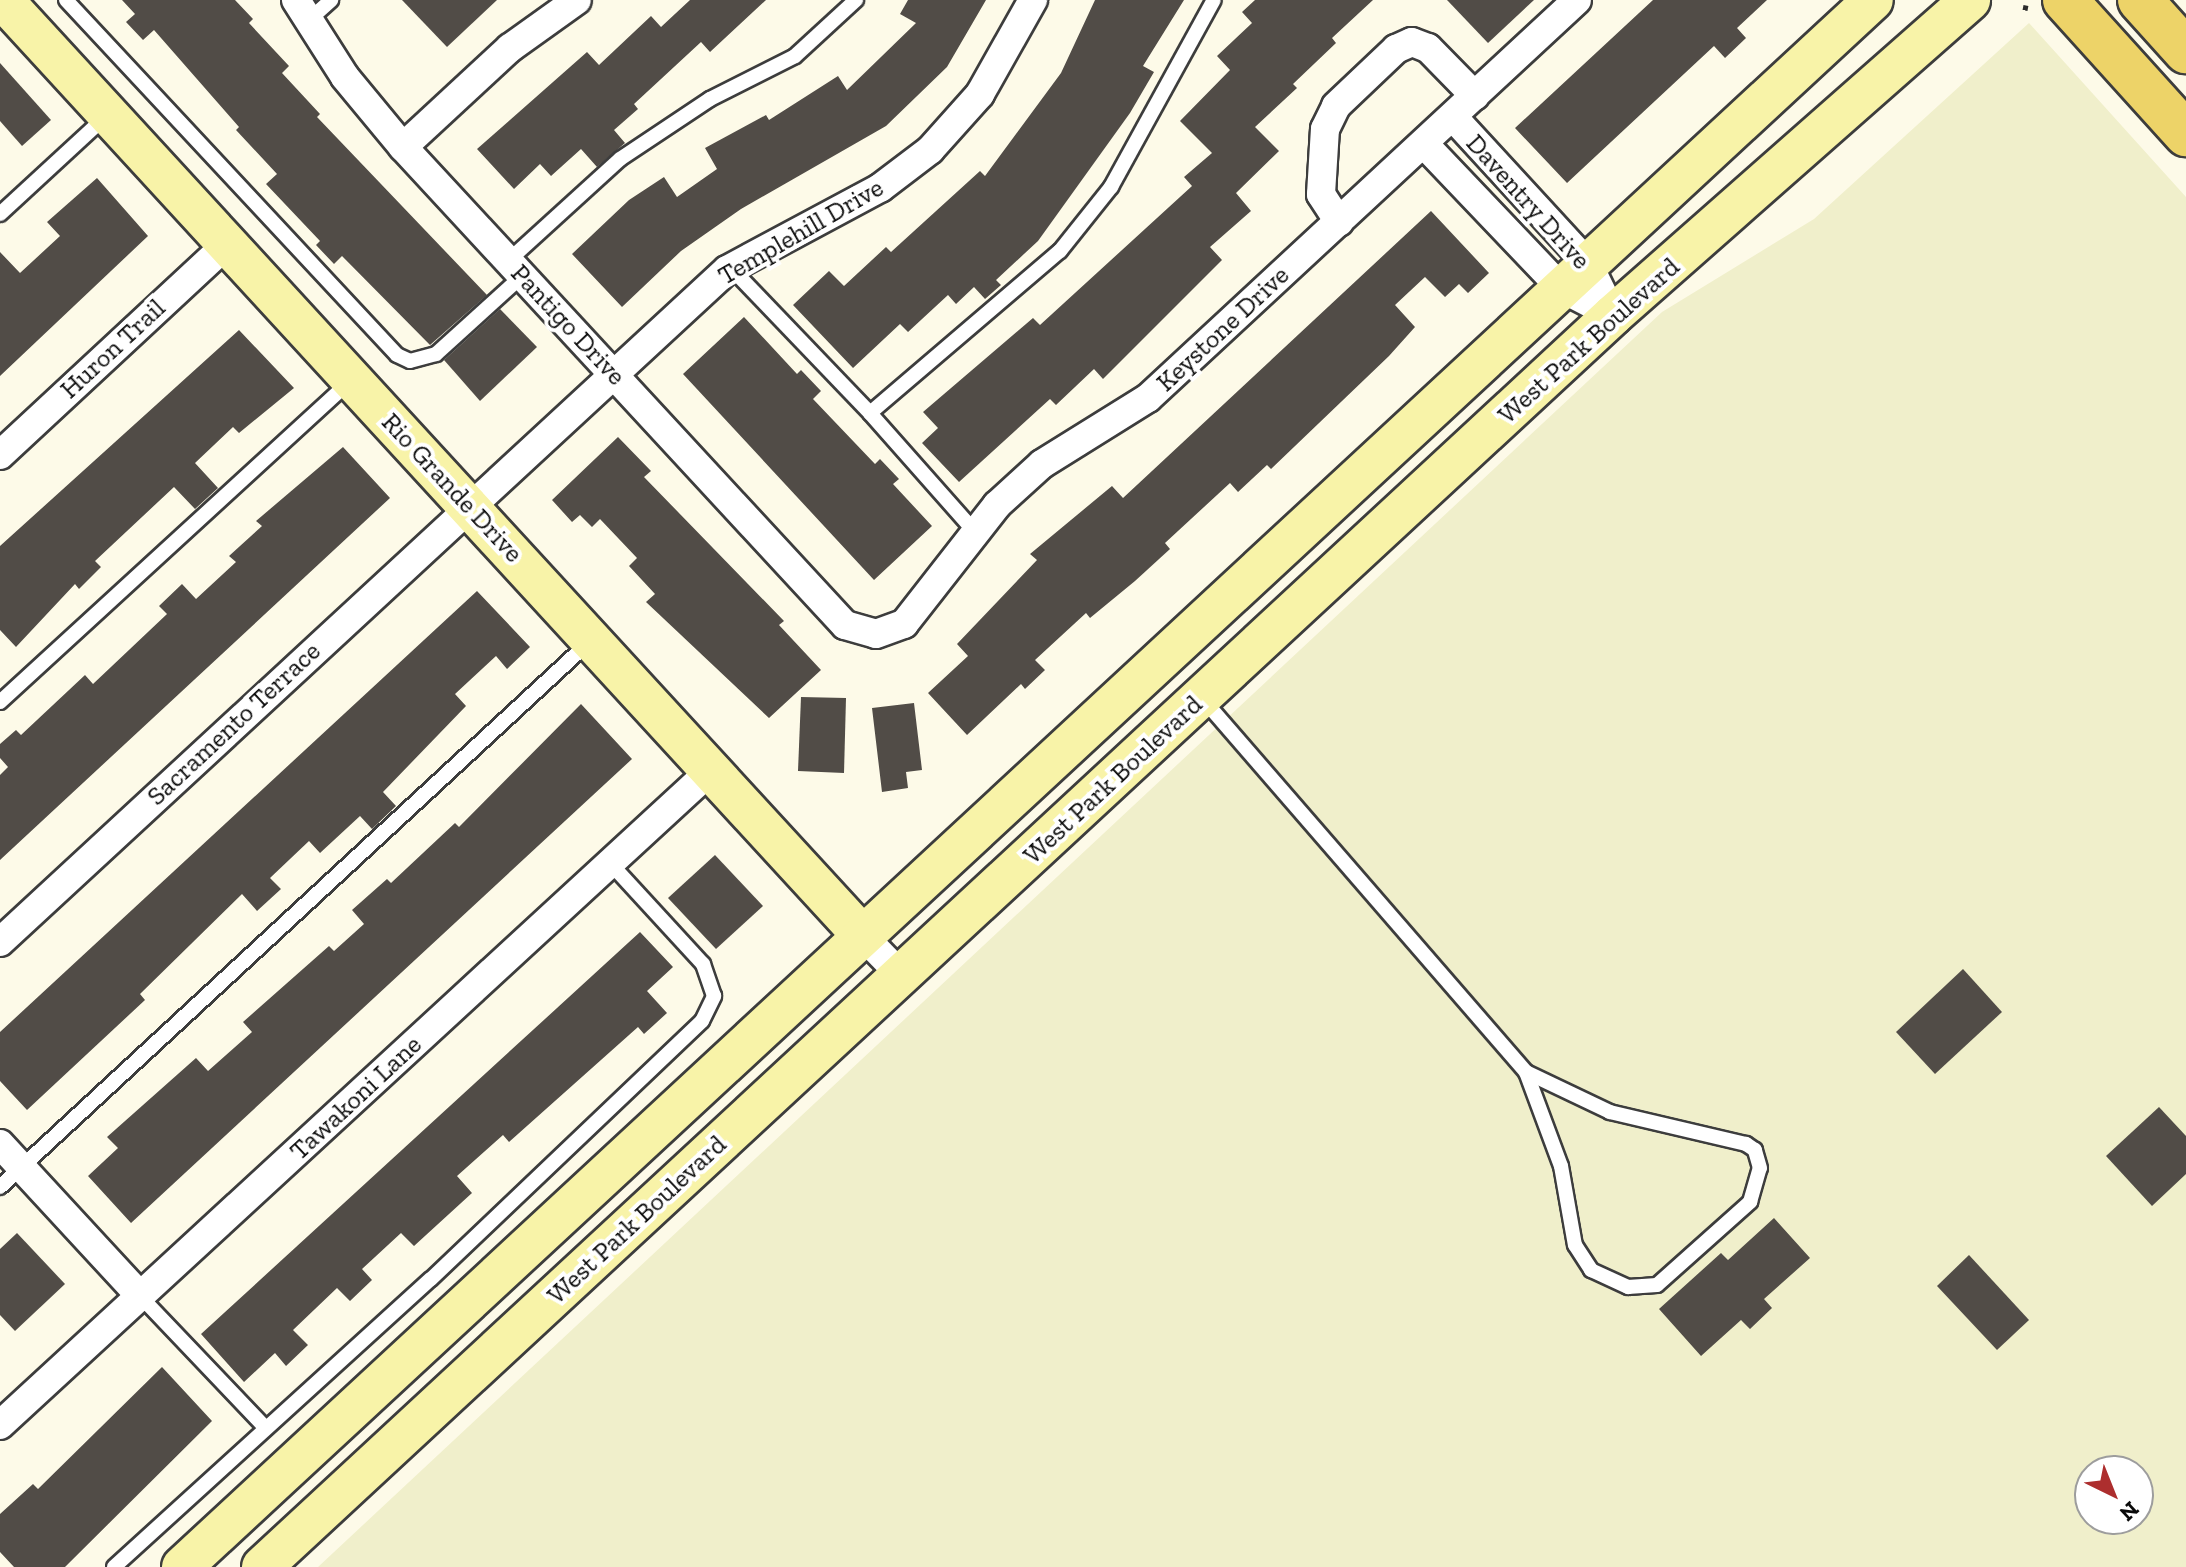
<!DOCTYPE html>
<html>
<head>
<meta charset="utf-8">
<style>
	body { margin:0 }
	#map { position:relative; width:2186px; height:1567px; overflow:hidden; background:#fdfae8; font-family:"Zilla Slab",serif }
	div>[style] { position:absolute }
	[style*='--x'] { left:calc(var(--x)*1px); top:calc(var(--y)*1px); width:calc(var(--w)*1px); rotate:calc(var(--a)*1deg) }
	.farmland>* { inset:0; background:#f0efcb }
	.building>* { inset:0; background:#514c47 }
	.path>* { height:5px; margin-top:-2.5px; transform-origin:0; background:repeating-linear-gradient(90deg,#2c2c2c 0 8px,transparent 0 12px) }
	.roads { filter:drop-shadow(2px 0 #3d3d3d) drop-shadow(-2px 0 #3d3d3d) drop-shadow(0 2px #3d3d3d) drop-shadow(0 -2px #3d3d3d) }
	.lane>* { height:14px; margin:-7px; padding:0 7px; transform-origin:7px; border-radius:7px; background:#fff }
	.street>* { height:28px; margin:-14px; padding:0 14px; transform-origin:14px; border-radius:14px; background:#fff }
	.secondary>* { height:40px; margin:-20px; padding:0 20px; transform-origin:20px; border-radius:20px; background:#f8f3a8 }
	.primary>* { height:44px; margin:-22px; padding:0 22px; transform-origin:22px; border-radius:22px; background:#edd368 }
	span { translate:-50% -50%; white-space:nowrap; text-align:center; line-height:1.15; -webkit-text-stroke:8px #fff; paint-order:stroke }
	.street-label { font-size:26px; color:#0a0a0a }
	.north { position:absolute; left:2074px; top:1455px; width:80px; height:80px; box-sizing:border-box; background:#fff; border:2px solid #9d9d9d; border-radius:50%; rotate:137deg; font-size:22px; font-weight:700; line-height:32px; text-align:center; color:#0a0a0a }
	.north::after { content:''; display:block; margin:auto; width:28px; height:36px; background:#ad2e2e; clip-path:polygon(50% 0,100% 100%,50% 72%,0 100%) }
</style>
</head>
<body>
<div id="map">
	<div class="farmland">
		<div style="clip-path:polygon(evenodd,2029px 23px,2186px 197px,2186px 1567px,318px 1567px,1662px 312px,1814px 219px,2029px 23px,2090px 1471px,2138px 1471px,2138px 1519px,2090px 1519px,2090px 1471px)"></div>
	</div>
	<div class="building">
		<div style="clip-path:polygon(122px 0,235px 0,253px 19px,249px 23px,289px 66px,282px 73px,320px 114px,317px 117px,487px 295px,430px 345px,342px 256px,334px 264px,316px 245px,320px 241px,266px 184px,277px 174px,236px 130px,239px 127px,154px 30px,143px 40px,126px 22px,135px 14px)"></div>
		<div style="clip-path:polygon(402px 0,497px 0,447px 47px)"></div>
		<div style="clip-path:polygon(690px 0,766px 0,710px 52px,701px 42px,634px 104px,638px 109px,614px 130px,625px 143px,597px 167px,581px 149px,551px 176px,540px 164px,514px 189px,477px 149px,587px 52px,599px 65px,651px 16px,661px 27px)"></div>
		<div style="clip-path:polygon(908px 0,986px 0,947px 67px,886px 126px,741px 209px,681px 251px,622px 307px,572px 254px,629px 200px,664px 177px,677px 197px,717px 169px,705px 148px,766px 115px,769px 120px,838px 76px,847px 90px,916px 23px,900px 14px)"></div>
		<div style="clip-path:polygon(1095px 0,1184px 0,1143px 66px,1154px 72px,1130px 113px,1038px 241px,996px 280px,1001px 285px,985px 299px,974px 287px,956px 304px,948px 295px,908px 332px,900px 324px,853px 368px,793px 305px,829px 271px,844px 286px,886px 247px,891px 252px,980px 171px,985px 176px,1061px 73px)"></div>
		<div style="clip-path:polygon(1255px 0,1373px 0,1332px 38px,1336px 43px,1293px 84px,1297px 88px,1255px 127px,1279px 151px,1236px 193px,1251px 211px,1210px 247px,1222px 260px,1103px 379px,1094px 369px,1056px 405px,1050px 399px,959px 482px,922px 443px,938px 428px,923px 412px,1033px 318px,1040px 325px,1192px 186px,1184px 177px,1212px 153px,1180px 121px,1230px 70px,1217px 56px,1252px 23px,1242px 12px)"></div>
		<div style="clip-path:polygon(1447px 0,1534px 0,1488px 43px)"></div>
		<div style="clip-path:polygon(1653px 0,1767px 0,1737px 28px,1746px 38px,1725px 58px,1714px 46px,1567px 183px,1515px 128px)"></div>
		<div style="clip-path:polygon(0 63px,51px 120px,22px 146px,0 121px)"></div>
		<div style="clip-path:polygon(97px 178px,148px 236px,0 376px,0 252px,20px 273px,60px 236px,47px 222px)"></div>
		<div style="clip-path:polygon(1431px 211px,1489px 273px,1468px 293px,1459px 284px,1445px 297px,1425px 277px,1395px 305px,1415px 327px,1389px 356px,1271px 469px,1267px 465px,1238px 492px,1230px 483px,1165px 543px,1170px 549px,1135px 581px,1090px 618px,1086px 613px,1035px 660px,1045px 670px,1025px 689px,1021px 684px,967px 735px,928px 693px,968px 656px,957px 644px,1037px 560px,1030px 554px,1112px 486px,1123px 498px)"></div>
		<div style="clip-path:polygon(500px 309px,537px 347px,480px 401px,444px 360px)"></div>
		<div style="clip-path:polygon(744px 317px,797px 374px,801px 370px,821px 391px,813px 399px,875px 464px,880px 459px,899px 479px,893px 484px,932px 526px,874px 580px,683px 374px)"></div>
		<div style="clip-path:polygon(239px 330px,294px 388px,239px 433px,233px 427px,195px 463px,218px 488px,195px 509px,174px 487px,95px 561px,101px 567px,79px 589px,75px 584px,16px 647px,0 630px,0 546px)"></div>
		<div style="clip-path:polygon(618px 437px,651px 471px,644px 477px,784px 621px,779px 625px,821px 670px,769px 718px,646px 602px,655px 594px,629px 566px,637px 558px,600px 519px,592px 527px,580px 515px,572px 522px,552px 500px)"></div>
		<div style="clip-path:polygon(343px 447px,390px 498px,0 860px,0 775px,8px 767px,0 758px,0 744px,16px 730px,21px 735px,85px 675px,93px 684px,167px 614px,159px 606px,182px 584px,196px 599px,236px 562px,229px 556px,262px 526px,256px 521px)"></div>
		<div style="clip-path:polygon(477px 591px,530px 647px,507px 669px,496px 656px,455px 694px,466px 706px,383px 792px,396px 806px,372px 829px,360px 816px,320px 853px,309px 841px,270px 878px,281px 889px,257px 911px,242px 894px,140px 994px,145px 1000px,27px 1110px,0 1081px,0 1032px)"></div>
		<div style="clip-path:polygon(801px 697px,846px 698px,844px 773px,798px 771px)"></div>
		<div style="clip-path:polygon(914px 703px,922px 770px,906px 772px,908px 788px,882px 792px,872px 708px)"></div>
		<div style="clip-path:polygon(581px 704px,632px 759px,131px 1223px,88px 1176px,118px 1148px,107px 1137px,196px 1058px,208px 1071px,252px 1032px,243px 1022px,329px 946px,334px 951px,364px 924px,352px 910px,387px 879px,391px 883px,455px 823px,459px 827px)"></div>
		<div style="clip-path:polygon(715px 855px,763px 906px,716px 949px,668px 898px)"></div>
		<div style="clip-path:polygon(640px 932px,673px 967px,647px 991px,667px 1013px,644px 1034px,638px 1027px,509px 1142px,503px 1135px,457px 1176px,472px 1193px,414px 1246px,401px 1233px,362px 1269px,372px 1280px,350px 1301px,337px 1288px,293px 1330px,308px 1345px,286px 1366px,275px 1353px,244px 1382px,201px 1334px)"></div>
		<div style="clip-path:polygon(1963px 969px,2002px 1012px,1935px 1074px,1896px 1032px)"></div>
		<div style="clip-path:polygon(2159px 1107px,2186px 1136px,2186px 1174px,2152px 1206px,2106px 1156px)"></div>
		<div style="clip-path:polygon(1774px 1218px,1810px 1258px,1764px 1299px,1772px 1308px,1750px 1329px,1741px 1320px,1701px 1356px,1659px 1309px,1721px 1253px,1728px 1260px)"></div>
		<div style="clip-path:polygon(17px 1233px,65px 1284px,15px 1331px,0 1315px,0 1249px)"></div>
		<div style="clip-path:polygon(1969px 1255px,2029px 1320px,1997px 1350px,1937px 1286px)"></div>
		<div style="clip-path:polygon(162px 1367px,212px 1421px,65px 1567px,14px 1567px,0 1552px,0 1514px,33px 1484px,38px 1489px)"></div>
	</div>
	<div class="path">
		<div style="--x:2025;--y:10;--w:5;--a:-79"></div>
	</div>
	<div class="roads">
		<div class="lane">
			<div style="--x:66;--y:0;--w:485;--a:47"></div>
			<div style="--x:397;--y:355;--w:14;--a:25"></div>
			<div style="--x:410;--y:361;--w:27;--a:-15"></div>
			<div style="--x:436;--y:354;--w:116;--a:-42.2"></div>
			<div style="--x:309;--y:20;--w:30;--a:-42"></div>
			<div style="--x:0;--y:214;--w:143;--a:-42.7"></div>
			<div style="--x:508;--y:261;--w:151;--a:-42.3"></div>
			<div style="--x:620;--y:159;--w:108;--a:-33.7"></div>
			<div style="--x:710;--y:99;--w:95;--a:-26.8"></div>
			<div style="--x:795;--y:56;--w:83;--a:-42.6"></div>
			<div style="--x:731;--y:268;--w:201;--a:46.2"></div>
			<div style="--x:976;--y:533;--w:160;--a:-131.5"></div>
			<div style="--x:870;--y:413;--w:250;--a:-40.5"></div>
			<div style="--x:1060;--y:251;--w:82;--a:-51.4"></div>
			<div style="--x:1111;--y:187;--w:213;--a:-61.2"></div>
			<div style="--x:1202;--y:698;--w:495;--a:49.1"></div>
			<div style="--x:1526;--y:1072;--w:100;--a:69.6"></div>
			<div style="--x:1561;--y:1166;--w:80;--a:80"></div>
			<div style="--x:1575;--y:1245;--w:30;--a:57"></div>
			<div style="--x:1591;--y:1270;--w:41;--a:24.7"></div>
			<div style="--x:1628;--y:1287;--w:29;--a:-4"></div>
			<div style="--x:1657;--y:1285;--w:125;--a:-41.7"></div>
			<div style="--x:1750;--y:1202;--w:35;--a:-74"></div>
			<div style="--x:1760;--y:1168;--w:19;--a:-106"></div>
			<div style="--x:1755;--y:1150;--w:11;--a:-146"></div>
			<div style="--x:1746;--y:1144;--w:140;--a:-166.8"></div>
			<div style="--x:1610;--y:1112;--w:93;--a:-154.5"></div>
			<div style="--x:0;--y:702;--w:473;--a:-42.5"></div>
			<div style="--x:0;--y:1187;--w:801;--a:-42.77"></div>
			<div style="--x:141;--y:1297;--w:180;--a:46.4"></div>
			<div style="--x:114;--y:1567;--w:428;--a:-42.3"></div>
			<div style="--x:431;--y:1279;--w:374;--a:-43.6"></div>
			<div style="--x:702;--y:1021;--w:28;--a:-64"></div>
			<div style="--x:714;--y:996;--w:34;--a:-109"></div>
			<div style="--x:703;--y:964;--w:137;--a:-132.6"></div>
		</div>
		<div class="street">
			<div style="--x:296;--y:0;--w:91;--a:57.5"></div>
			<div style="--x:345;--y:77;--w:91;--a:50.4"></div>
			<div style="--x:403;--y:147;--w:651;--a:47.24"></div>
			<div style="--x:845;--y:625;--w:32;--a:16"></div>
			<div style="--x:876;--y:634;--w:30;--a:-20"></div>
			<div style="--x:904;--y:624;--w:151;--a:-52"></div>
			<div style="--x:997;--y:505;--w:61;--a:-42.3"></div>
			<div style="--x:1042;--y:464;--w:125;--a:-31.9"></div>
			<div style="--x:1148;--y:398;--w:585;--a:-42.85"></div>
			<div style="--x:1453;--y:117;--w:200;--a:47.4"></div>
			<div style="--x:1588;--y:264;--w:57;--a:63.9"></div>
			<div style="--x:1424;--y:144;--w:199;--a:46.4"></div>
			<div style="--x:1561;--y:288;--w:59;--a:27.4"></div>
			<div style="--x:403;--y:147;--w:146;--a:-42.8"></div>
			<div style="--x:510;--y:48;--w:82;--a:-35.6"></div>
			<div style="--x:1339;--y:222;--w:33;--a:-123"></div>
			<div style="--x:1321;--y:194;--w:65;--a:-86.5"></div>
			<div style="--x:1325;--y:129;--w:25;--a:-64"></div>
			<div style="--x:1336;--y:106;--w:83;--a:-43.5"></div>
			<div style="--x:1396;--y:49;--w:17;--a:-24"></div>
			<div style="--x:1412;--y:42;--w:17;--a:21"></div>
			<div style="--x:1428;--y:48;--w:67;--a:45.6"></div>
			<div style="--x:0;--y:455;--w:310;--a:-42.9"></div>
			<div style="--x:862;--y:935;--w:56;--a:45.7"></div>
			<div style="--x:0;--y:942;--w:990;--a:-42.75"></div>
			<div style="--x:727;--y:270;--w:174;--a:-28.2"></div>
			<div style="--x:880;--y:188;--w:63;--a:-37.2"></div>
			<div style="--x:930;--y:150;--w:75;--a:-48.2"></div>
			<div style="--x:980;--y:94;--w:108;--a:-60.6"></div>
			<div style="--x:0;--y:1144;--w:208;--a:47.3"></div>
			<div style="--x:0;--y:1425;--w:965;--a:-42.65"></div>
		</div>
		<div class="secondary">
			<div style="--x:3;--y:0;--w:1270;--a:47.43"></div>
			<div style="--x:182;--y:1567;--w:2305;--a:-42.82"></div>
			<div style="--x:262;--y:1567;--w:1842;--a:-42.82"></div>
			<div style="--x:1613;--y:315;--w:476;--a:-41.4"></div>
		</div>
		<div class="primary">
			<div style="--x:2065;--y:0;--w:181;--a:47.9"></div>
			<div style="--x:2140;--y:0;--w:69;--a:48"></div>
		</div>
	</div>
	<div class="street-label">
		<span style="left:1528px;top:202px;rotate:48deg">Daventry Drive</span>
		<span style="left:801px;top:232px;rotate:-30deg">Templehill Drive</span>
		<span style="left:568px;top:325px;rotate:47deg">Pantigo Drive</span>
		<span style="left:1223px;top:329px;rotate:-43deg">Keystone Drive</span>
		<span style="left:1589px;top:341px;rotate:-42deg">West Park Boulevard</span>
		<span style="left:113px;top:349px;rotate:-43deg">Huron Trail</span>
		<span style="left:452px;top:488px;rotate:47deg">Rio Grande Drive</span>
		<span style="left:234px;top:724px;rotate:-43deg">Sacramento Terrace</span>
		<span style="left:1113px;top:780px;rotate:-43deg">West Park Boulevard</span>
		<span style="left:356px;top:1098px;rotate:-43deg">Tawakoni Lane</span>
		<span style="left:637px;top:1220px;rotate:-43deg">West Park Boulevard</span>
	</div>
	<div class="north">N</div>
</div>
</body>
</html>
